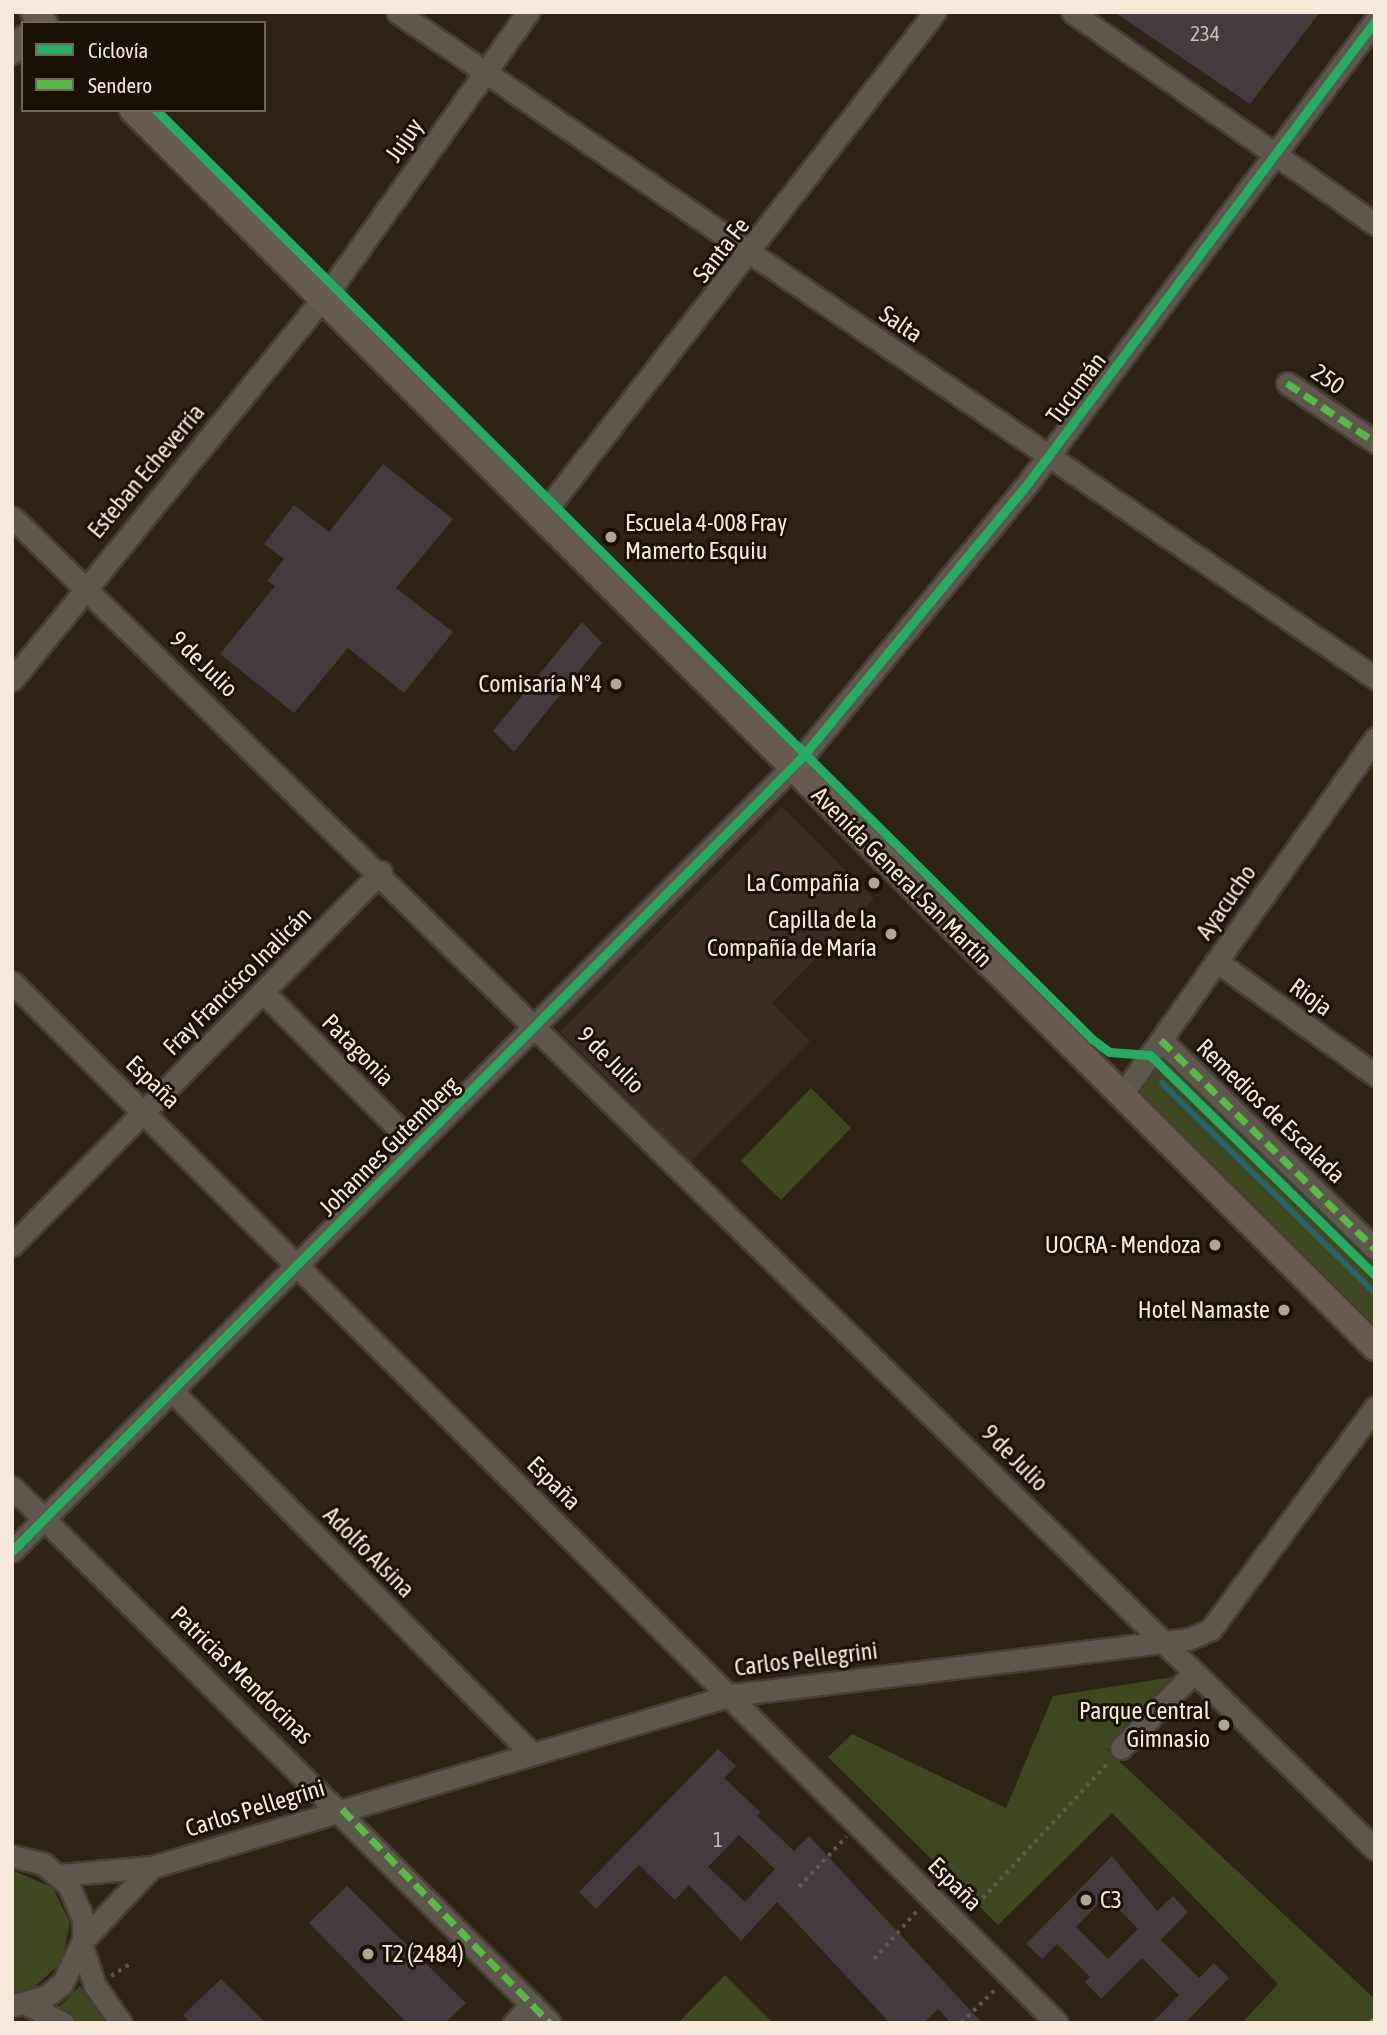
<!DOCTYPE html>
<html>
<head>
<meta charset="utf-8">
<style>
	body { margin:0 }
	#map { position:relative; width:1387px; height:2035px; overflow:hidden; background:#2e2416; font-family:"Asap Condensed",sans-serif }
	div>[style] { position:absolute }
	[style*='--x'] { left:calc(var(--x)*1px); top:calc(var(--y)*1px); width:calc(var(--w)*1px); rotate:calc(var(--a)*1deg) }
	.education>* { inset:0; background:#3c2c22 }
	.green>* { inset:0; background:#3e471f }
	.stream>* { height:6px; margin:-3px; padding:0 3px; transform-origin:3px; border-radius:3px; background:#256369 }
	.building>* { inset:0; background:#433b3e }
	.path>* { height:3.5px; margin-top:-1.75px; transform-origin:0; background:repeating-linear-gradient(90deg,#5f584e 0 3.5px,transparent 0 8.5px) }
	.roads { filter:drop-shadow(2px 0 #473e34) drop-shadow(-2px 0 #473e34) drop-shadow(0 2px #473e34) drop-shadow(0 -2px #473e34) }
	.minor>* { height:21px; margin:-10.5px; padding:0 10.5px; transform-origin:10.5px; border-radius:10.5px; background:#5e574d }
	.major>* { height:26px; margin:-13px; padding:0 13px; transform-origin:13px; border-radius:13px; background:#665b4e }
	.quiet>* { height:7px; margin-top:-3.5px; transform-origin:0; background:repeating-linear-gradient(90deg,#58b947 0 14px,transparent 0 21px) }
	.cycleway>* { height:9px; margin:-4.5px; padding:0 4.5px; transform-origin:4.5px; border-radius:4.5px; background:#26ab63 }
	.dots>* { width:19px; height:19px; translate:-50% -50%; box-sizing:border-box; border:4px solid #191006; border-radius:50% }
	span { translate:-50% -50%; white-space:nowrap; text-align:center; line-height:1.15; -webkit-text-stroke:6px #191006; paint-order:stroke }
	.number-label { font-size:21px; color:#cabeb4 }
	.number-label span { -webkit-text-stroke-width:0 }
	.street-label { font-size:24px; color:#f7eadb }
	.poi-label { font-size:24px; color:#f7eadb }
	.left { translate:0 -50%; text-align:left }
	.right { translate:-100% -50%; text-align:right }
	.frame { position:absolute; inset:0; border:14px solid #f7eadb; pointer-events:none }
	.legend { position:absolute; left:21px; top:21px; width:245px; height:91px; box-sizing:border-box; background:#191006; border:2px solid #72675b; margin:0; padding:9px 12px; list-style:none; font-size:21px; color:#f7eadb }
	.legend li { display:flex; align-items:center; gap:14px; height:35px }
	.legend b { width:35px; border:2px solid #72675b }
</style>
</head>
<body>
<div id="map">
	<div class="education">
		<div style="clip-path:polygon(782px 807px,874px 899px,772px 1003px,810px 1041px,691px 1162px,560px 1032px)"></div>
	</div>
	<div class="green">
		<div style="clip-path:polygon(1161px 1040px,1375px 1249px,1375px 1347px,1121px 1096px)"></div>
		<div style="clip-path:polygon(811px 1088px,851px 1128px,781px 1200px,741px 1161px)"></div>
		<div style="clip-path:polygon(1179px 1676px,1107px 1750px,1375px 1999px,1375px 2023px,1242px 2023px,1278px 1984px,1112px 1813px,998px 1925px,828px 1757px,852px 1734px,1006px 1808px,1053px 1696px)"></div>
		<div style="clip-path:polygon(12px 1870px,53px 1888px,70px 1923px,62px 1962px,33px 1988px,14px 1993px)"></div>
		<div style="clip-path:polygon(725px 1975px,773px 2023px,678px 2023px)"></div>
		<div style="clip-path:polygon(80px 1986px,105px 2023px,78px 2023px,57px 2009px)"></div>
	</div>
	<div class="stream">
		<div style="--x:1162;--y:1083;--w:299;--a:44.6"></div>
	</div>
	<div class="building">
		<div style="clip-path:polygon(1114px 12px,1320px 12px,1250px 104px)"></div>
		<div style="clip-path:polygon(383px 464px,453px 519px,396px 588px,453px 632px,404px 693px,348px 648px,294px 713px,220px 654px,275px 586px,267px 581px,284px 559px,264px 544px,294px 505px,329px 532px)"></div>
		<div style="clip-path:polygon(582px 622px,602px 643px,514px 752px,493px 731px)"></div>
		<div style="clip-path:polygon(evenodd,718px 1749px,736px 1766px,724px 1778px,760px 1812px,757px 1816px,794px 1851px,809px 1836px,982px 2023px,951px 2023px,938px 2009px,924px 2023px,890px 2023px,777px 1902px,741px 1941px,689px 1885px,675px 1900px,639px 1865px,596px 1909px,579px 1892px,718px 1749px,739px 1835px,775px 1869px,745px 1902px,708px 1867px,739px 1835px)"></div>
		<div style="clip-path:polygon(evenodd,1112px 1856px,1157px 1911px,1173px 1896px,1188px 1912px,1161px 1940px,1199px 1978px,1214px 1963px,1229px 1978px,1185px 2023px,1152px 2023px,1179px 1995px,1142px 1958px,1101px 1999px,1085px 1982px,1090px 1977px,1057px 1944px,1042px 1959px,1026px 1944px,1112px 1856px,1106px 1896px,1138px 1929px,1108px 1959px,1076px 1927px,1106px 1896px)"></div>
		<div style="clip-path:polygon(347px 1886px,466px 2003px,445px 2023px,407px 2023px,309px 1923px)"></div>
		<div style="clip-path:polygon(221px 1979px,266px 2023px,190px 2023px,183px 2015px)"></div>
	</div>
	<div class="path">
		<div style="--x:799;--y:1887;--w:69;--a:-46.8"></div>
		<div style="--x:971;--y:1911;--w:202;--a:-47.2"></div>
		<div style="--x:874;--y:1959;--w:64;--a:-48.1"></div>
		<div style="--x:111;--y:1976;--w:22;--a:-32"></div>
		<div style="--x:961;--y:2023;--w:49;--a:-44.2"></div>
	</div>
	<div class="roads">
		<div class="minor">
			<div style="--x:397;--y:12;--w:1183;--a:34.25"></div>
			<div style="--x:1072;--y:12;--w:370;--a:35"></div>
			<div style="--x:12;--y:53;--w:20;--a:-57"></div>
			<div style="--x:1287;--y:383;--w:106;--a:33.8"></div>
			<div style="--x:542;--y:515;--w:638;--a:-52"></div>
			<div style="--x:12;--y:517;--w:1906;--a:44.34"></div>
			<div style="--x:12;--y:680;--w:507;--a:-50.85"></div>
			<div style="--x:332;--y:287;--w:338;--a:-54.5"></div>
			<div style="--x:1216;--y:961;--w:196;--a:35.6"></div>
			<div style="--x:12;--y:982;--w:1475;--a:44.89"></div>
			<div style="--x:263;--y:992;--w:217;--a:45.2"></div>
			<div style="--x:1161;--y:1040;--w:299;--a:44.3"></div>
			<div style="--x:1121;--y:1096;--w:439;--a:-54.6"></div>
			<div style="--x:12;--y:1245;--w:525;--a:-45.31"></div>
			<div style="--x:172;--y:1391;--w:507;--a:45.24"></div>
			<div style="--x:12;--y:1487;--w:759;--a:44.89"></div>
			<div style="--x:12;--y:1551;--w:1121;--a:-45.14"></div>
			<div style="--x:803;--y:756;--w:354;--a:-50.5"></div>
			<div style="--x:1028;--y:483;--w:578;--a:-53.09"></div>
			<div style="--x:1121;--y:1748;--w:105;--a:-46.2"></div>
			<div style="--x:12;--y:1856;--w:33;--a:14"></div>
			<div style="--x:44;--y:1864;--w:33;--a:41"></div>
			<div style="--x:69;--y:1886;--w:36;--a:67"></div>
			<div style="--x:83;--y:1919;--w:21;--a:90"></div>
			<div style="--x:83;--y:1940;--w:49;--a:115.5"></div>
			<div style="--x:62;--y:1984;--w:20;--a:143"></div>
			<div style="--x:46;--y:1996;--w:35;--a:164"></div>
			<div style="--x:59;--y:1875;--w:93;--a:-4.9"></div>
			<div style="--x:152;--y:1867;--w:605;--a:-16.52"></div>
			<div style="--x:732;--y:1695;--w:460;--a:-7"></div>
			<div style="--x:1189;--y:1639;--w:24;--a:-24"></div>
			<div style="--x:1211;--y:1629;--w:276;--a:-53.5"></div>
			<div style="--x:83;--y:1940;--w:100;--a:-46.6"></div>
			<div style="--x:82;--y:1947;--w:41;--a:71.6"></div>
			<div style="--x:95;--y:1986;--w:45;--a:54.9"></div>
			<div style="--x:26;--y:2004;--w:42;--a:27.2"></div>
			<div style="--x:514;--y:2023;--w:26;--a:-47"></div>
		</div>
		<div class="major">
			<div style="--x:34;--y:12;--w:15;--a:48"></div>
			<div style="--x:133;--y:110;--w:1753;--a:44.88"></div>
		</div>
	</div>
	<div class="quiet">
		<div style="--x:1287;--y:383;--w:106;--a:33.8"></div>
		<div style="--x:1161;--y:1040;--w:299;--a:44.3"></div>
		<div style="--x:342;--y:1809;--w:298;--a:45.8"></div>
		<div style="--x:1372;--y:2023;--w:4;--a:-34"></div>
	</div>
	<div class="cycleway">
		<div style="--x:156;--y:110;--w:1319;--a:44.78"></div>
		<div style="--x:1092;--y:1039;--w:21;--a:37"></div>
		<div style="--x:1109;--y:1052;--w:41;--a:4.2"></div>
		<div style="--x:1150;--y:1055;--w:315;--a:44.4"></div>
		<div style="--x:12;--y:1551;--w:1121;--a:-45.14"></div>
		<div style="--x:803;--y:756;--w:354;--a:-50.5"></div>
		<div style="--x:1028;--y:483;--w:578;--a:-53.09"></div>
	</div>
	<div class="dots">
		<div style="left:611px;top:537px;background:#b1a596"></div>
		<div style="left:616px;top:684px;background:#b1a596"></div>
		<div style="left:874px;top:883px;background:#b1a596"></div>
		<div style="left:891px;top:934px;background:#b1a596"></div>
		<div style="left:1215px;top:1245px;background:#b1a596"></div>
		<div style="left:1284px;top:1310px;background:#b1a596"></div>
		<div style="left:1224px;top:1725px;background:#b1a596"></div>
		<div style="left:1086px;top:1900px;background:#b1a596"></div>
		<div style="left:368px;top:1954px;background:#b1a596"></div>
	</div>
	<div class="number-label">
		<span style="left:1205px;top:33px">234</span>
		<span style="left:718px;top:1839px">1</span>
	</div>
	<div class="street-label">
		<span style="left:404px;top:140px;rotate:-55deg">Jujuy</span>
		<span style="left:721px;top:250px;rotate:-52deg">Santa Fe</span>
		<span style="left:901px;top:324px;rotate:34deg">Salta</span>
		<span style="left:1328px;top:379px;rotate:34deg">250</span>
		<span style="left:1076px;top:388px;rotate:-53deg">Tucumán</span>
		<span style="left:146px;top:471px;rotate:-50deg">Esteban Echeverría</span>
		<span style="left:204px;top:664px;rotate:44deg">9 de Julio</span>
		<span style="left:902px;top:877px;rotate:45deg">Avenida General San Martín</span>
		<span style="left:1226px;top:902px;rotate:-55deg">Ayacucho</span>
		<span style="left:237px;top:981px;rotate:-45deg">Fray Francisco Inalicán</span>
		<span style="left:1311px;top:997px;rotate:36deg">Rioja</span>
		<span style="left:358px;top:1050px;rotate:45deg">Patagonia</span>
		<span style="left:611px;top:1060px;rotate:45deg">9 de Julio</span>
		<span style="left:153px;top:1082px;rotate:44deg">España</span>
		<span style="left:1271px;top:1111px;rotate:44deg">Remedios de Escalada</span>
		<span style="left:389px;top:1146px;rotate:-45deg">Johannes Gutemberg</span>
		<span style="left:1015px;top:1458px;rotate:45deg">9 de Julio</span>
		<span style="left:554px;top:1483px;rotate:45deg">España</span>
		<span style="left:369px;top:1552px;rotate:45deg">Adolfo Alsina</span>
		<span style="left:806px;top:1659px;rotate:-7deg">Carlos Pellegrini</span>
		<span style="left:242px;top:1675px;rotate:44deg">Patricias Mendocinas</span>
		<span style="left:255px;top:1808px;rotate:-17deg">Carlos Pellegrini</span>
		<span style="left:955px;top:1884px;rotate:45deg">España</span>
	</div>
	<div class="poi-label">
		<span class="left" style="left:625px;top:537px">Escuela 4-008 Fray<br>Mamerto Esquiu</span>
		<span class="right" style="left:602px;top:684px">Comisaría N°4</span>
		<span class="right" style="left:860px;top:883px">La Compañía</span>
		<span class="right" style="left:877px;top:934px">Capilla de la<br>Compañía de María</span>
		<span class="right" style="left:1201px;top:1245px">UOCRA - Mendoza</span>
		<span class="right" style="left:1270px;top:1310px">Hotel Namaste</span>
		<span class="right" style="left:1210px;top:1725px">Parque Central<br>Gimnasio</span>
		<span class="left" style="left:1100px;top:1900px">C3</span>
		<span class="left" style="left:382px;top:1954px">T2 (2484)</span>
	</div>
	<div class="frame"></div>
	<ul class="legend">
	<li><b style="height:9px;background:#26ab63"></b>Ciclovía</li>
	<li><b style="height:9px;background:#58b947"></b>Sendero</li>
	</ul>
</div>
</body>
</html>
